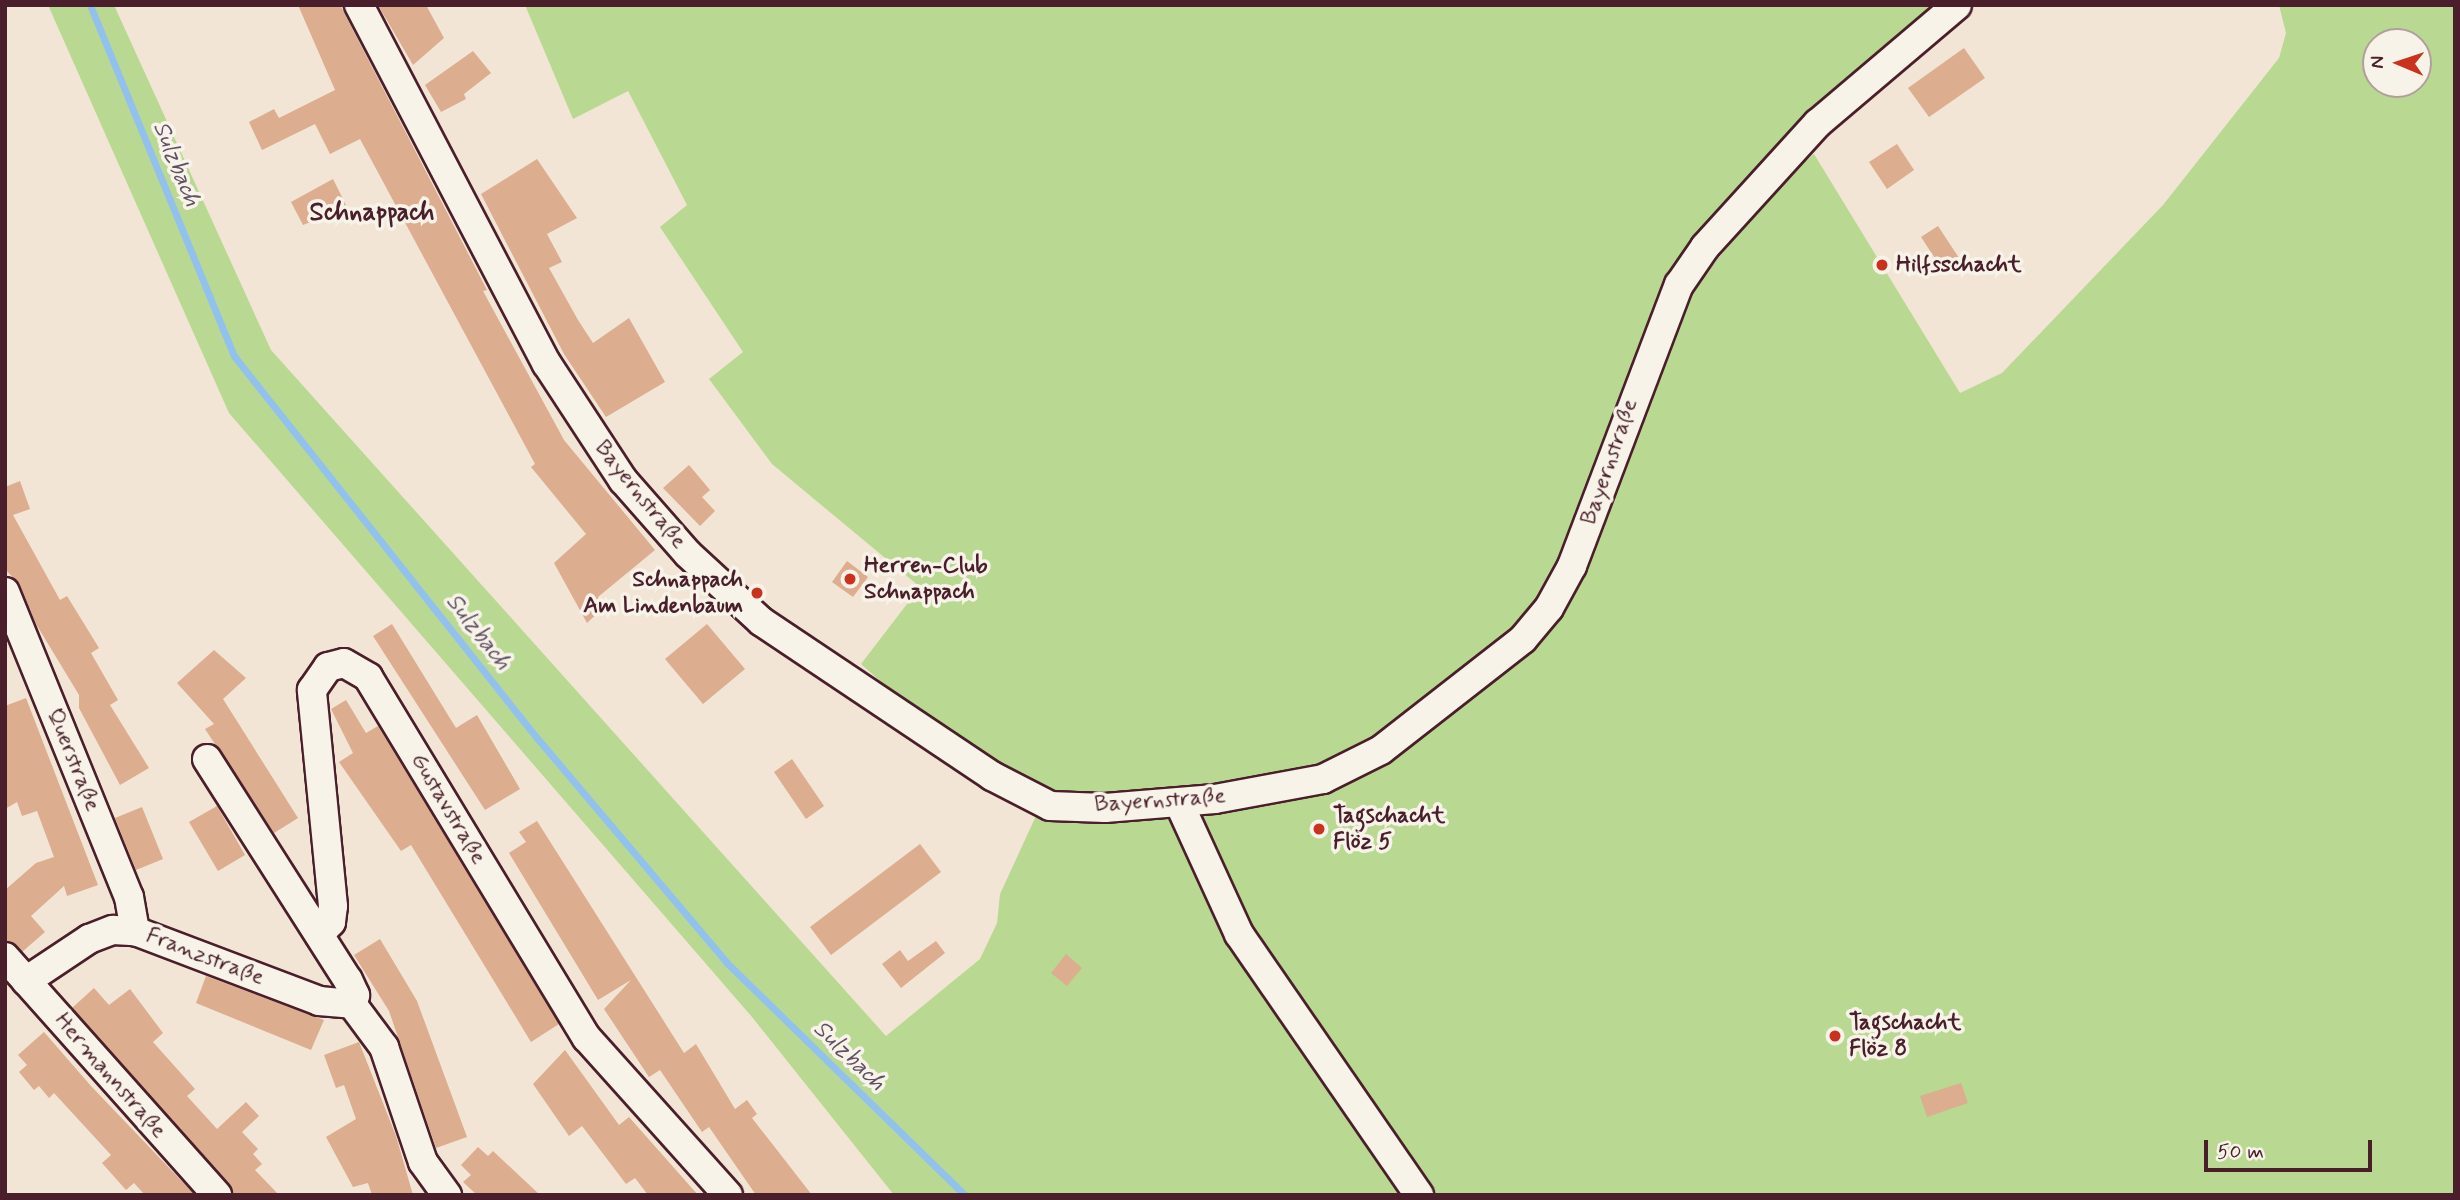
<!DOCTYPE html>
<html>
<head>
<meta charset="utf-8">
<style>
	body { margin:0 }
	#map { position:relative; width:2460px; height:1200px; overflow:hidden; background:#f2e5d6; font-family:Mynerve,sans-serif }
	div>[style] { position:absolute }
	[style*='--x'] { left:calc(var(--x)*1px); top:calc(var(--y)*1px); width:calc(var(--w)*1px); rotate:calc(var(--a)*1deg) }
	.green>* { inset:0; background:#b9d992 }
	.stream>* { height:7px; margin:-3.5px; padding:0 3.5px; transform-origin:3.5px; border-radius:3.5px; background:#93c1ed }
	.building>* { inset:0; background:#dcad8e }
	.roads { filter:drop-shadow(2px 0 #4a1f2b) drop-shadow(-2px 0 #4a1f2b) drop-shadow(0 2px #4a1f2b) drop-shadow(0 -2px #4a1f2b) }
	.minor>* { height:28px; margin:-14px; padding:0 14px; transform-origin:14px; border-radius:14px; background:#f7f3e8 }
	.dots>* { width:19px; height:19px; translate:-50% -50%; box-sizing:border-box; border:4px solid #f7f3e8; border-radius:50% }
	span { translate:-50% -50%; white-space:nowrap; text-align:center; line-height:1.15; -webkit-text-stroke:7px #f7f3e8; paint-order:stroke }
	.poi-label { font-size:23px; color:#4a1f2b; font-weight:700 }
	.left { translate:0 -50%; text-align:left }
	.right { translate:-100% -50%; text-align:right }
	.street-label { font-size:23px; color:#4a1f2b }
	.water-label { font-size:24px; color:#605065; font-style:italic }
	.quarter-label { font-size:26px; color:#4a1f2b; font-weight:700 }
	.frame { position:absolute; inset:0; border:7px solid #4a1f2b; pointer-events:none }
	.north { position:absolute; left:2362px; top:28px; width:70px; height:70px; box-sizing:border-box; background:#f7f3e8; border:2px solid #b29e9c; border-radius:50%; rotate:272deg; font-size:19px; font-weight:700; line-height:28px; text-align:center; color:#4a1f2b }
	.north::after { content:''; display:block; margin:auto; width:24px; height:32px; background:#c8321e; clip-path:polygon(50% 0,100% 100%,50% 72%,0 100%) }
	.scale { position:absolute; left:2204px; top:1140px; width:168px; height:32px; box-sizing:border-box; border:4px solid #4a1f2b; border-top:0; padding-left:9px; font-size:21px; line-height:24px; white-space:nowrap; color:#4a1f2b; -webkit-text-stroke:5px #f7f3e8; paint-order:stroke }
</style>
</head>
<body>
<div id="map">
	<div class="green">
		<div style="clip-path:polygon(evenodd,48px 5px,114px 5px,271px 350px,886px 1036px,980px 959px,997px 923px,1000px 894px,1048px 790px,949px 742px,861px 664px,920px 587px,772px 464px,709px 379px,743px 352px,660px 227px,687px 205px,628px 91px,573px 119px,525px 5px,1939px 5px,1810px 115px,1668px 279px,1619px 399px,1593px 487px,1539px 601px,1515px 630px,1375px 740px,1345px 757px,1295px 774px,1300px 798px,1356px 780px,1389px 761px,1533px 648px,1584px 572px,1690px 292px,1787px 176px,1814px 154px,1960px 393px,2002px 373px,2163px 205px,2279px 58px,2286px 33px,2279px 5px,2455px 5px,2455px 1195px,894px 1195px,752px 1017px,229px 413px,48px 5px,2376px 42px,2418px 42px,2418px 84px,2376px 84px,2376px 42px)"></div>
	</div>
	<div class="stream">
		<div style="--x:90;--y:5;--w:379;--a:67.7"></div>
		<div style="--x:234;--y:356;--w:488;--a:51.6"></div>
		<div style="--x:537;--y:738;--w:294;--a:49.8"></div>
		<div style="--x:727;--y:963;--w:332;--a:44.3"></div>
	</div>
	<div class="building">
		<div style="clip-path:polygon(298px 5px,340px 5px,487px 290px,483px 291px,564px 440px,655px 550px,598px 597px,603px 608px,587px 623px,554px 563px,586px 534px,531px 467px,535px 464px,360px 139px,330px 154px,315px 124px,262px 150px,249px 122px,274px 109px,279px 118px,335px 90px)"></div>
		<div style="clip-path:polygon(378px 5px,426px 5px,444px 38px,413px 65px)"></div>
		<div style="clip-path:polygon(1964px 48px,1985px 78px,1929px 117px,1908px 88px)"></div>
		<div style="clip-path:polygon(473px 51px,491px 73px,464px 94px,466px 99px,441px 112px,425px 85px)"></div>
		<div style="clip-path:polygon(1897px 144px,1914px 170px,1887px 189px,1869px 162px)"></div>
		<div style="clip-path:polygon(537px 159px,577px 218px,547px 234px,562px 262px,549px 268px,578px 320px,593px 343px,629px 318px,665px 382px,606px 417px,564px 354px,481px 194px)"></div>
		<div style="clip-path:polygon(333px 179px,347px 207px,303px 225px,291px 202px)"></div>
		<div style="clip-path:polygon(1938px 226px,1963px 264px,1946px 275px,1921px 237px)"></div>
		<div style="clip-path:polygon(689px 465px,710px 490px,702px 497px,715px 511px,700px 526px,663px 488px)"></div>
		<div style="clip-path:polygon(20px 481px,30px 509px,13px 515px,60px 600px,67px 596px,99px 648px,91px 653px,118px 700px,110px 705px,149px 768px,120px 785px,79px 708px,79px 695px,36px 624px,20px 585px,5px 569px,5px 487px)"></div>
		<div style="clip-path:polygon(847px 561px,868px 577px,853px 597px,832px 582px)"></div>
		<div style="clip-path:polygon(392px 624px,456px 728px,477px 715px,520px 789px,485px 810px,373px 636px)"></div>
		<div style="clip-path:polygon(707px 624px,745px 669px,703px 704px,665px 659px)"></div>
		<div style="clip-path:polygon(214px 650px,246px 678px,223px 699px,298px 818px,274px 833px,205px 729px,214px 724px,177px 683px)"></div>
		<div style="clip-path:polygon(26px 698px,98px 885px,67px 896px,64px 886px,31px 916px,45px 932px,22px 952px,5px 939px,5px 890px,36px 863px,54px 857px,37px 811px,22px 816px,17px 802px,5px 809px,5px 706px)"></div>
		<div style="clip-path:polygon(346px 700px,366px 733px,378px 726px,559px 1024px,531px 1042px,411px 845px,401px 851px,339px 762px,353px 753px,331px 709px)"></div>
		<div style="clip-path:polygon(792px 759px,824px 806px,806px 819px,774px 772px)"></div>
		<div style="clip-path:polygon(217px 806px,245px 855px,218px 871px,189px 822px)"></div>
		<div style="clip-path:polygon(142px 807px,163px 859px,136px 870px,115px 818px)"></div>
		<div style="clip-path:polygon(537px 821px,684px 1053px,696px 1044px,735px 1109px,747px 1100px,757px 1114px,752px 1118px,812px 1195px,756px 1195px,709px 1127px,702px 1132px,660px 1070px,649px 1077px,604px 1009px,631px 980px,598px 1000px,509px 853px,526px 842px,519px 832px)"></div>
		<div style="clip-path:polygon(920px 844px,941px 872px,831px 955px,810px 927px)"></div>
		<div style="clip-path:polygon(380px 939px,417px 1001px,467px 1137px,436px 1148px,389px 1011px,354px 955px)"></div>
		<div style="clip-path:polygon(936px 941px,945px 953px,901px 988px,882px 964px,900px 950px,908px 961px)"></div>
		<div style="clip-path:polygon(1066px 954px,1082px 968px,1067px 986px,1051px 973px)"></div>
		<div style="clip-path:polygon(206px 976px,324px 1020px,311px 1050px,196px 1003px)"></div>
		<div style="clip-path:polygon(94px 988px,109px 1005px,130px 989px,163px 1033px,153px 1042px,195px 1089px,187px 1096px,217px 1129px,246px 1102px,259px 1116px,242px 1132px,258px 1149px,253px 1154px,262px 1164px,255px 1170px,279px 1195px,233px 1195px,72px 1008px)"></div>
		<div style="clip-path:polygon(44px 1032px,91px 1086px,195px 1195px,145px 1195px,134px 1183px,126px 1190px,102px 1163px,111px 1155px,54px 1093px,49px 1098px,39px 1086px,34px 1090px,19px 1072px,27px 1065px,18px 1055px)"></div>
		<div style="clip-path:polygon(359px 1042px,396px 1136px,413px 1195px,372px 1195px,368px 1183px,353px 1187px,326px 1137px,356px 1119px,344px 1085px,336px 1088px,324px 1055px)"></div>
		<div style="clip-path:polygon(565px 1050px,619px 1125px,629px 1117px,698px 1195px,648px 1195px,635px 1178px,626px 1184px,582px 1126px,569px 1136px,533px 1084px)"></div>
		<div style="clip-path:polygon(1961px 1083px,1968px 1103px,1927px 1117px,1920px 1096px)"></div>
		<div style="clip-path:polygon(478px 1147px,488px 1156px,493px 1151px,540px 1195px,477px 1195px,463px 1182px,471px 1175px,461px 1165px)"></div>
	</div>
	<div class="roads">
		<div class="minor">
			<div style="--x:359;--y:5;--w:405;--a:62.4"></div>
			<div style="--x:547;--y:364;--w:139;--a:56.8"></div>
			<div style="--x:623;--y:480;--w:98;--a:48.7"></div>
			<div style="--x:688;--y:554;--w:100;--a:42.6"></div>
			<div style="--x:762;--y:622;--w:277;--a:33.8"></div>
			<div style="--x:992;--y:776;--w:65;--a:27.3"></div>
			<div style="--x:1050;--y:806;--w:55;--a:2.1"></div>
			<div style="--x:1105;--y:808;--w:110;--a:-4.7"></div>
			<div style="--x:1215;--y:799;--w:110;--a:-10.5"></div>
			<div style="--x:1323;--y:779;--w:65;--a:-26.6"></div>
			<div style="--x:1381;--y:750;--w:180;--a:-38"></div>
			<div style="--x:1523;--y:639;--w:40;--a:-50"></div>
			<div style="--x:1549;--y:608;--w:48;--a:-61.3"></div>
			<div style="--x:1572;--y:566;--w:301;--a:-69.2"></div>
			<div style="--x:1679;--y:285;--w:46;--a:-55.6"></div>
			<div style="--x:1705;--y:247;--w:168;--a:-47.7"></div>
			<div style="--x:1818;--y:123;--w:182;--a:-40.3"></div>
			<div style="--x:5;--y:592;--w:329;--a:67.9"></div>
			<div style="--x:129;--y:897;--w:35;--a:80"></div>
			<div style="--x:207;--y:759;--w:262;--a:57.5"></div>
			<div style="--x:348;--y:980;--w:17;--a:65"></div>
			<div style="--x:355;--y:995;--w:9;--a:108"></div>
			<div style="--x:1179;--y:803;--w:144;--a:65.4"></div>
			<div style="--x:1239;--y:934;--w:317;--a:55.4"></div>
			<div style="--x:319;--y:934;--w:17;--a:-45"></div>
			<div style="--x:331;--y:922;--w:16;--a:-83"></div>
			<div style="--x:333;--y:906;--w:217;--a:-95.6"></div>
			<div style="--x:312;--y:690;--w:28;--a:-55"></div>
			<div style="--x:328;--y:667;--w:16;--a:-14"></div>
			<div style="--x:344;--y:663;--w:28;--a:30"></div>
			<div style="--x:368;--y:677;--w:422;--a:58.8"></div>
			<div style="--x:587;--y:1038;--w:211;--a:48.1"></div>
			<div style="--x:5;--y:957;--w:319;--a:48.3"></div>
			<div style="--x:26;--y:981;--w:76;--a:-33.7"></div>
			<div style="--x:89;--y:939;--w:26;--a:-21"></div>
			<div style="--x:113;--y:930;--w:22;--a:3"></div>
			<div style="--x:135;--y:931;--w:197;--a:20.8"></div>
			<div style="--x:319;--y:1001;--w:33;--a:5"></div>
			<div style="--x:352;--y:1004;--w:54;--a:53.3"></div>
			<div style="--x:384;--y:1047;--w:121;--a:71.3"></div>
			<div style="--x:423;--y:1162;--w:41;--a:54"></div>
		</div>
	</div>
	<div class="dots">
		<div style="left:1882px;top:265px;background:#c8321e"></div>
		<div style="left:850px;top:579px;background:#c8321e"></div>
		<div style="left:757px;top:593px;background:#c8321e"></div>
		<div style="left:1319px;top:829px;background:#c8321e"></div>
		<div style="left:1835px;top:1036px;background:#c8321e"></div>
	</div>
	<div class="poi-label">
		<span class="left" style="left:1896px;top:265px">Hilfsschacht</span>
		<span class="left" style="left:864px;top:579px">Herren-Club<br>Schnappach</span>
		<span class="right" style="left:743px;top:593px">Schnappach<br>Am Lindenbaum</span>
		<span class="left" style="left:1333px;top:829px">Tagschacht<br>Flöz 5</span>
		<span class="left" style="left:1849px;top:1036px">Tagschacht<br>Flöz 8</span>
	</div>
	<div class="street-label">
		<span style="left:1610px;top:462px;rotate:-71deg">Bayernstraße</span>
		<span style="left:640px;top:495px;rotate:51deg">Bayernstraße</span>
		<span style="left:73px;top:760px;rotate:68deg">Querstraße</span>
		<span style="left:1160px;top:801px;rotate:-4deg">Bayernstraße</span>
		<span style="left:448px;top:809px;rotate:59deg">Gustavstraße</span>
		<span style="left:205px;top:957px;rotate:21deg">Franzstraße</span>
		<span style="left:110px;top:1076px;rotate:49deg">Hermannstraße</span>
	</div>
	<div class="water-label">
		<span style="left:176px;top:164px;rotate:68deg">Sulzbach</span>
		<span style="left:478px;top:632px;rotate:52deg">Sulzbach</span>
		<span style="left:849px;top:1056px;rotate:44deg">Sulzbach</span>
	</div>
	<div class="quarter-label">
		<span style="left:372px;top:214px">Schnappach</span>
	</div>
	<div class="frame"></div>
	<div class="north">N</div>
	<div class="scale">50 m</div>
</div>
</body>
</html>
